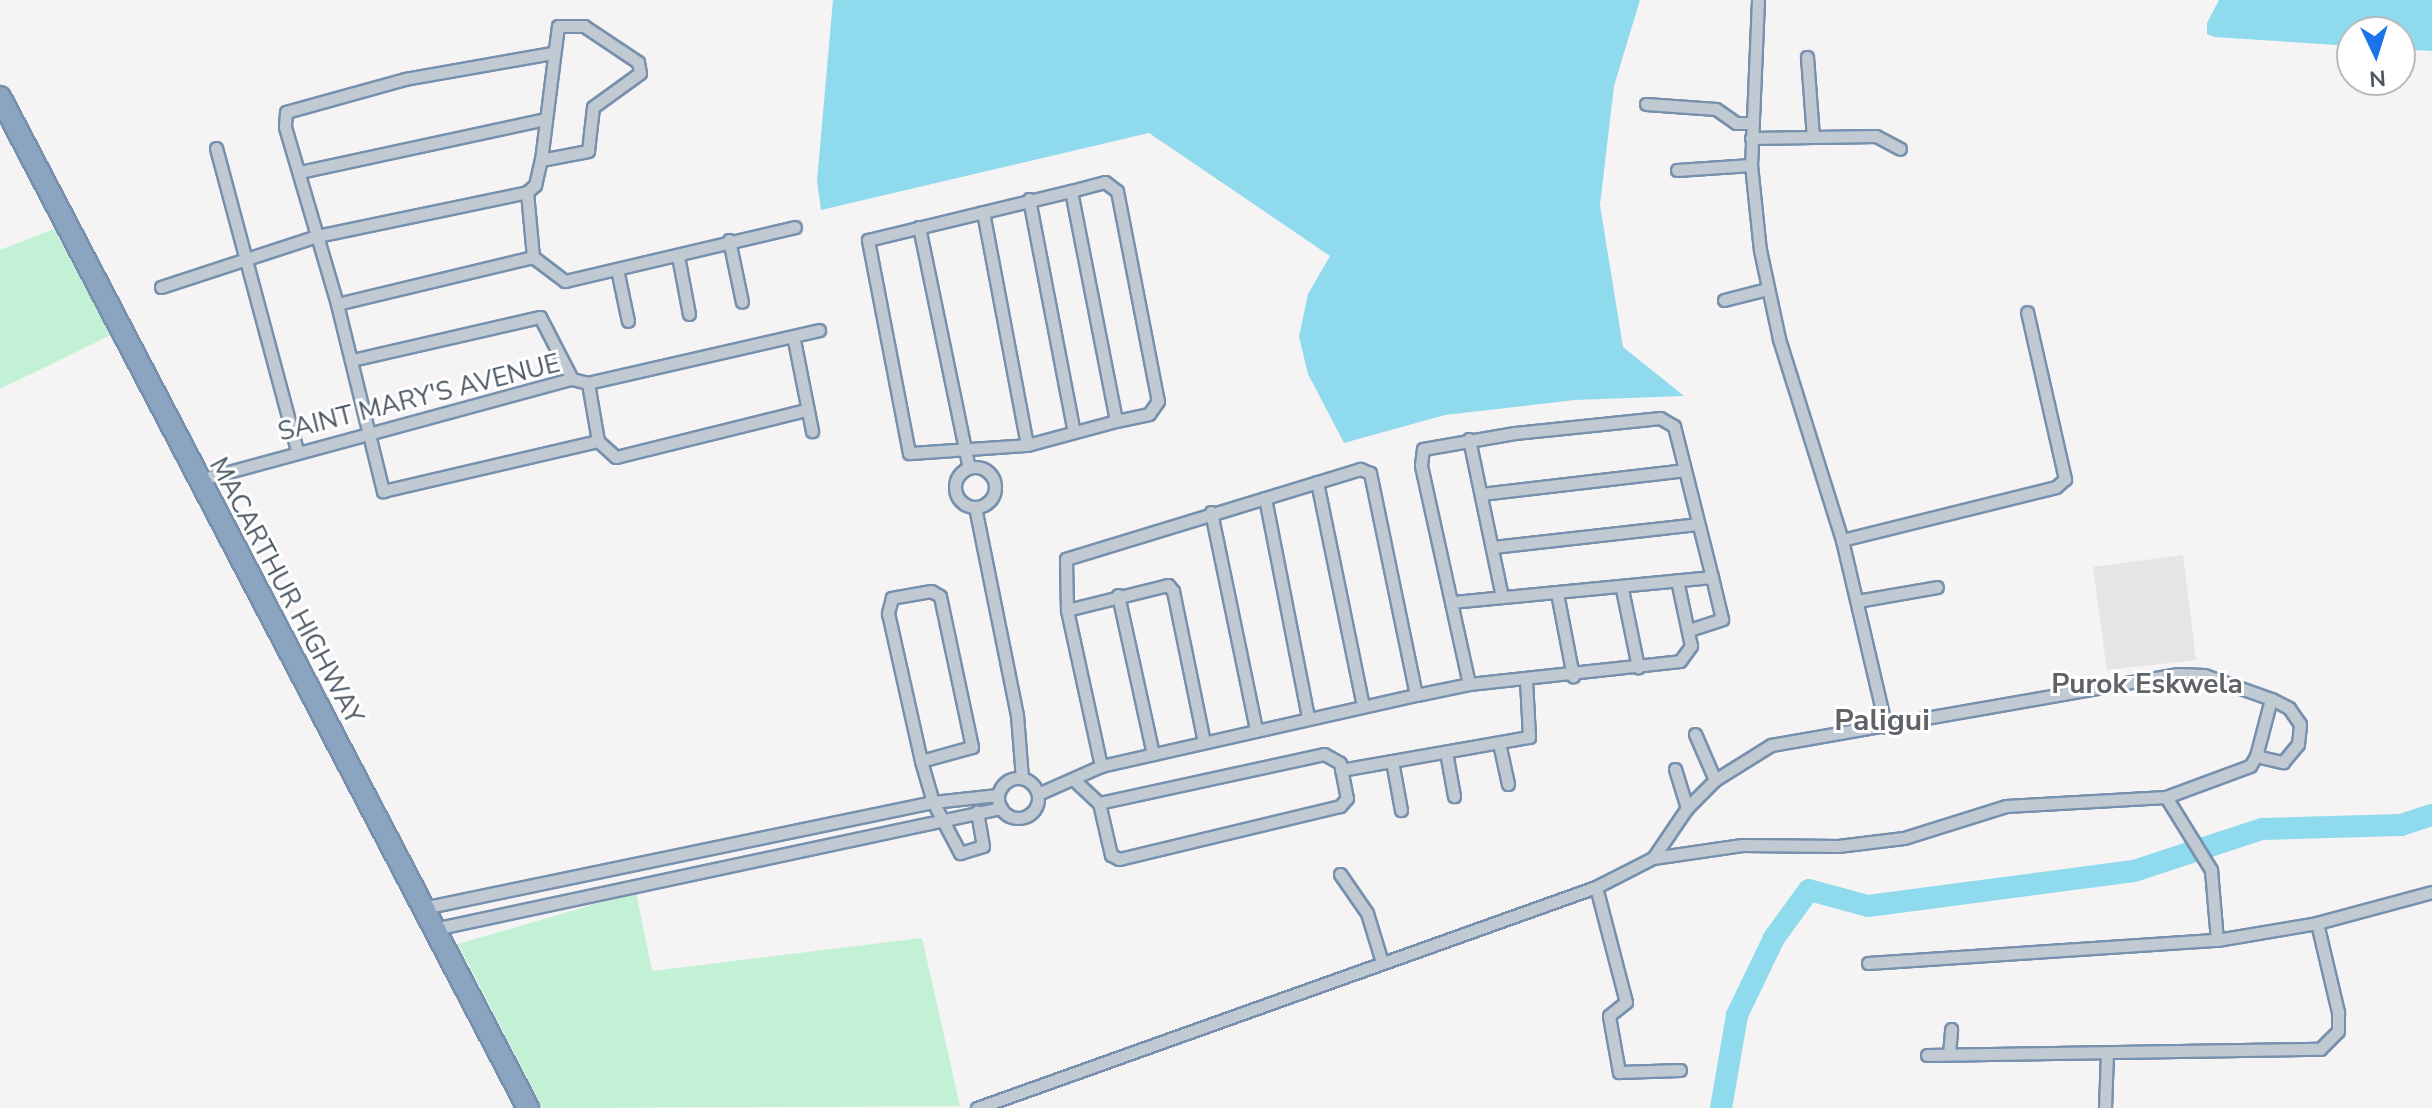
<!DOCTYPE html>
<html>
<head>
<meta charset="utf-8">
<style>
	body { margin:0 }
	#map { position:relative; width:2432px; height:1108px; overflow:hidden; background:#f5f3f3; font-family:"Nunito Sans",sans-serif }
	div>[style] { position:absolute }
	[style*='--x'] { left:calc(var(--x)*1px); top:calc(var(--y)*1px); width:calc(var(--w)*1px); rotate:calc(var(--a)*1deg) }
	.education>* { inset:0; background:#e6e4e5 }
	.green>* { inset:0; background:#c3f1d5 }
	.water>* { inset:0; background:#90daee }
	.river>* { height:22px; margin:-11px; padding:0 11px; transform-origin:11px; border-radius:11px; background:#90daee }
	.roads { filter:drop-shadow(2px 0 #7690ad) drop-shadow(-2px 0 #7690ad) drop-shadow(0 2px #7690ad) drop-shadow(0 -2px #7690ad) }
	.street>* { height:11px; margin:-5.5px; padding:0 5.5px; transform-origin:5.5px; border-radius:5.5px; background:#c1cad2 }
	.street>.ring { margin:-5.5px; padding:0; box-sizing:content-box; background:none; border:11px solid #c1cad2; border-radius:50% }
	.highway>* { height:20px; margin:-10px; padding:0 10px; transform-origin:10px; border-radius:10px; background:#8ba5c1 }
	span { translate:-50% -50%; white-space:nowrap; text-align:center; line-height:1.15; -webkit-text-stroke:6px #fff; paint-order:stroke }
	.street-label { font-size:26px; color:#4a5661 }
	.neighbourhood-label { font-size:28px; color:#5f6368; font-weight:700 }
	.quarter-label { font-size:30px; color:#5f6368; font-weight:700 }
	.north { position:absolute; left:2336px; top:16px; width:80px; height:80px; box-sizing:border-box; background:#fff; border:2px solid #b7bbc0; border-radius:50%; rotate:176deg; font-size:22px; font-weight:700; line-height:32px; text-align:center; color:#4a5661 }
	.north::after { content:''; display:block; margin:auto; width:28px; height:36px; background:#1a73e8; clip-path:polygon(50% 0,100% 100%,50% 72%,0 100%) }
</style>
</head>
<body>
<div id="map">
	<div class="education">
		<div style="clip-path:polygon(2183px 555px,2196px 660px,2107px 670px,2093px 567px)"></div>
	</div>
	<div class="green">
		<div style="clip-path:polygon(54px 229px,111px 335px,0 389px,0 250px)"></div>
		<div style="clip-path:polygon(636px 892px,652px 971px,922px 938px,960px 1106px,543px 1108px,458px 944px)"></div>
	</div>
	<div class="water">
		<div style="clip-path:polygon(833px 0,1640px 0,1614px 86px,1600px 205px,1623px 347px,1684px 396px,1575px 400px,1445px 415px,1344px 443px,1308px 374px,1299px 337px,1308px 294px,1330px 256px,1149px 133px,821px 210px,817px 181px)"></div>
		<div style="clip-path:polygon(2219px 0,2432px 0,2432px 51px,2400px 49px,2400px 32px,2352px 32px,2352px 46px,2214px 37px,2207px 34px,2207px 23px)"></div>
	</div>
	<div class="river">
		<div style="--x:1721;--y:1108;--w:94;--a:-80.2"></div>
		<div style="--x:1737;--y:1015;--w:85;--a:-64.3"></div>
		<div style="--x:1774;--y:938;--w:59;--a:-53.9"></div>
		<div style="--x:1809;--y:890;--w:61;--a:15.2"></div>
		<div style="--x:1868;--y:906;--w:268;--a:-7.5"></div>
		<div style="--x:2134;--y:871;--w:135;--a:-18.2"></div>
		<div style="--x:2262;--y:829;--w:139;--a:-1.6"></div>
		<div style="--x:2401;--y:825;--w:33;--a:-18"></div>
	</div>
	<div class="roads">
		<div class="street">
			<div style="--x:1758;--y:0;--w:165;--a:92.4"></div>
			<div style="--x:1751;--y:165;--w:85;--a:84"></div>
			<div style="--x:1760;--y:250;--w:91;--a:77.9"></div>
			<div style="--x:1779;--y:339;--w:211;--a:72.6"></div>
			<div style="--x:1842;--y:540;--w:192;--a:76.8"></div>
			<div style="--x:552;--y:53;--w:149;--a:170"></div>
			<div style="--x:405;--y:79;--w:123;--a:164.5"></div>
			<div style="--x:286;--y:112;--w:15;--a:94"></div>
			<div style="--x:285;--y:127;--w:184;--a:73.6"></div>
			<div style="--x:337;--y:304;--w:193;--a:76.2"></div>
			<div style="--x:383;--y:491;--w:221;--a:-13.1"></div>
			<div style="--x:598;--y:441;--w:24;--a:42"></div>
			<div style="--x:616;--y:457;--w:196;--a:-13.9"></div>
			<div style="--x:1807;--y:57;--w:80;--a:85.7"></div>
			<div style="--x:1646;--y:104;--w:70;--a:4.1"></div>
			<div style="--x:1716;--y:109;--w:24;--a:35"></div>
			<div style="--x:1736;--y:123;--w:15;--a:0"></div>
			<div style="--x:1751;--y:138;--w:125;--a:-0.9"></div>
			<div style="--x:1876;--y:136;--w:27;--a:28"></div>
			<div style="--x:216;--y:148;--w:314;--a:75"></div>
			<div style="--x:1677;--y:170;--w:74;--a:-3.9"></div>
			<div style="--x:300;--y:172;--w:251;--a:-12.2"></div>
			<div style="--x:1071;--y:191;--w:234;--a:78.9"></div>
			<div style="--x:1116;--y:421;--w:92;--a:164.9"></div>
			<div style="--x:1027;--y:445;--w:118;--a:176.1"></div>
			<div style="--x:909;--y:453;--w:217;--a:-100.9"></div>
			<div style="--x:868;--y:240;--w:209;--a:-13.6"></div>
			<div style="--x:1071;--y:191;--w:35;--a:-15"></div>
			<div style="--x:1105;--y:182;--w:15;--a:37"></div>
			<div style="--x:1117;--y:191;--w:214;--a:79"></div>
			<div style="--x:1158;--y:401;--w:16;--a:125"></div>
			<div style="--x:1149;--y:414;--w:34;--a:168"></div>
			<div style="--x:1029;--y:199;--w:237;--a:79.1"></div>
			<div style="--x:983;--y:212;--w:237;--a:79.3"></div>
			<div style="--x:919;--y:227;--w:246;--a:78.3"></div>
			<div style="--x:729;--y:240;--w:63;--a:78.2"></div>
			<div style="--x:678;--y:256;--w:59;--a:79.3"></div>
			<div style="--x:533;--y:257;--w:65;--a:-95.3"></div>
			<div style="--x:527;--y:192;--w:11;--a:-41"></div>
			<div style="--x:535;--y:185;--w:26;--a:-77"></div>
			<div style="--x:541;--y:160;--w:135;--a:-82.8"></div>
			<div style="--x:558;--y:26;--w:26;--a:0"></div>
			<div style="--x:584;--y:26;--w:65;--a:33.7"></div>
			<div style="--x:638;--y:62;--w:11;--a:80"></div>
			<div style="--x:640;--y:73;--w:58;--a:144.1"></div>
			<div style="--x:593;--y:107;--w:44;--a:96.5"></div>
			<div style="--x:588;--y:151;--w:48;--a:169.2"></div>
			<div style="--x:617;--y:269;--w:53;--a:78.1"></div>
			<div style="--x:161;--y:287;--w:164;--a:-18.1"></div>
			<div style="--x:317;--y:236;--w:215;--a:-11.8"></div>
			<div style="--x:1724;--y:300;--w:44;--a:-14.3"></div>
			<div style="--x:337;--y:304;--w:202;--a:-13.5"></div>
			<div style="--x:533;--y:257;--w:40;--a:37"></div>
			<div style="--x:565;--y:281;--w:236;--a:-13.2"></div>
			<div style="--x:794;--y:340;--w:93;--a:78.8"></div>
			<div style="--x:352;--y:360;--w:193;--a:-12.9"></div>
			<div style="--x:540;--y:317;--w:70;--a:62.7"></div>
			<div style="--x:588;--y:383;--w:59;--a:80.2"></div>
			<div style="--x:1469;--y:439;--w:161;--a:78.2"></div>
			<div class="ring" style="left:955px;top:467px;width:29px;height:29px"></div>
			<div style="--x:199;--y:480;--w:386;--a:-15.2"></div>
			<div style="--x:572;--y:379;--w:16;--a:14"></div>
			<div style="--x:588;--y:383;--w:237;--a:-12.9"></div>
			<div style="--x:1317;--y:482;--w:229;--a:78.4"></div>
			<div style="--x:1481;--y:494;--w:204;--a:-6.7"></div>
			<div style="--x:1265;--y:498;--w:224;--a:78.9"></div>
			<div style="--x:975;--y:507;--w:212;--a:78.6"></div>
			<div style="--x:1017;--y:715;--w:63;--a:85.5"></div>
			<div style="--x:1211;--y:512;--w:222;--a:78.3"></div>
			<div style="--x:1842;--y:540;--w:220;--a:-13.9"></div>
			<div style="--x:2056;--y:487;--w:12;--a:-42"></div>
			<div style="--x:2065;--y:479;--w:171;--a:-102.8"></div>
			<div style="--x:1493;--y:547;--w:205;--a:-6.4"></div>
			<div style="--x:1622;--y:589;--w:80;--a:78.4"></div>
			<div style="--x:1557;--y:593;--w:85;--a:79.1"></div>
			<div style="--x:1118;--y:595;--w:163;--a:77.6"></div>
			<div style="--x:1857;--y:601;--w:81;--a:-9.9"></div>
			<div style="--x:1067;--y:610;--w:104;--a:-13.9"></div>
			<div style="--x:1168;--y:585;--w:8;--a:50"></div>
			<div style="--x:1173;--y:591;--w:154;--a:78.4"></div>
			<div style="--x:1689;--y:630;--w:35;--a:-18"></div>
			<div style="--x:1722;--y:619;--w:43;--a:-103.4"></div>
			<div style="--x:1469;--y:684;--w:212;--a:-6.2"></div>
			<div style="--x:1680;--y:661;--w:19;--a:-54"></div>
			<div style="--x:1691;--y:646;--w:67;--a:-102"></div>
			<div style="--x:1416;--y:695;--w:54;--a:-11.7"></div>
			<div style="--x:1469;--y:684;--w:84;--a:-102.4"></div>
			<div style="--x:1451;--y:602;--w:140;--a:-102.4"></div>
			<div style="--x:1421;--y:465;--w:16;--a:-83"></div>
			<div style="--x:1423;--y:449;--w:93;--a:-9.9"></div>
			<div style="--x:1515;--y:433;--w:146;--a:-5.9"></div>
			<div style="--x:1660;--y:418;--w:16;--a:30"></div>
			<div style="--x:1674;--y:426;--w:156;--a:75.9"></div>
			<div style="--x:1712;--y:577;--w:262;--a:174.5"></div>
			<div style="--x:1695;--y:734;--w:50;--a:66.5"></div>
			<div style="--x:1499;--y:743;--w:42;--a:77.6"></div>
			<div style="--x:1446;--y:752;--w:45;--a:79.7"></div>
			<div style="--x:921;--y:761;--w:53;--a:-15.4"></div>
			<div style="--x:972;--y:747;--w:154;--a:-102"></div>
			<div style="--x:940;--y:596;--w:10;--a:-151"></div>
			<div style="--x:931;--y:591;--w:40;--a:170"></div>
			<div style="--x:892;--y:598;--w:16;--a:105"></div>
			<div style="--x:888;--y:613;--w:152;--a:77.4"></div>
			<div style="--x:921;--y:761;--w:43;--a:73.7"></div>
			<div style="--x:933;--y:802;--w:58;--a:62.1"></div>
			<div style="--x:960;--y:853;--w:24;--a:-17"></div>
			<div style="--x:983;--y:846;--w:35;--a:-100"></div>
			<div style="--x:1392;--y:761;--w:50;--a:79.6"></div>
			<div style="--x:1675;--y:769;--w:41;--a:72.9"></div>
			<div style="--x:1341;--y:770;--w:191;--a:-10"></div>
			<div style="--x:1529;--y:737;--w:58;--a:-93"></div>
			<div class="ring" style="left:998px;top:778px;width:29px;height:29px"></div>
			<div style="--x:1073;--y:779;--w:35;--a:43"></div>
			<div style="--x:1099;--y:803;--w:230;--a:-12.3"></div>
			<div style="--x:1324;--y:754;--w:18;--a:29"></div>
			<div style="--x:1340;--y:763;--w:36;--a:79"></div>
			<div style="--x:1347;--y:798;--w:11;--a:131"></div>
			<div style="--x:1340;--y:806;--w:227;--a:166.5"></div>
			<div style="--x:1119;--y:859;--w:9;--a:-153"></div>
			<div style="--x:1111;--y:855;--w:53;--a:-103"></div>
			<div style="--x:1038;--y:794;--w:69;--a:-24"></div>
			<div style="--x:1101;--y:766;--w:323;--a:-12.7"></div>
			<div style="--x:1416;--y:695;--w:227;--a:-101.7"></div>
			<div style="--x:1370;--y:473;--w:11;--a:-158"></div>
			<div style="--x:1360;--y:469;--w:307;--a:163"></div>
			<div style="--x:1066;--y:559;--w:51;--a:88.9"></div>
			<div style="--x:1067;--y:610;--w:160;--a:77.7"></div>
			<div style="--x:2166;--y:797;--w:86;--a:58.3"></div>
			<div style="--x:2211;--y:870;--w:70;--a:85.1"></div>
			<div style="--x:1653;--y:858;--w:60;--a:-55.8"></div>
			<div style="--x:1687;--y:808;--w:40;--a:-45"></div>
			<div style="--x:1715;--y:780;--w:66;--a:-32"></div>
			<div style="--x:1771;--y:745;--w:412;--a:-9.9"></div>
			<div style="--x:2177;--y:674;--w:27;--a:2"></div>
			<div style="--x:2204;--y:675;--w:71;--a:19.7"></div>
			<div style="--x:2271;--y:699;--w:59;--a:104.7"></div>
			<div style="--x:1340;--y:874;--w:47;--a:55.3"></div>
			<div style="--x:1367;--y:913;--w:51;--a:73"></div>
			<div style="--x:1596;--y:887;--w:119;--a:75.4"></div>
			<div style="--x:1626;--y:1002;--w:22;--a:141"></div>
			<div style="--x:1609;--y:1016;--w:57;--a:79.9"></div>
			<div style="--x:1619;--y:1072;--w:61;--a:-1.9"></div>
			<div style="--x:423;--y:908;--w:521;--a:-11.74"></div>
			<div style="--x:933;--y:802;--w:65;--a:-6.1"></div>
			<div style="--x:434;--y:929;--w:580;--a:-12.05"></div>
			<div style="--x:1868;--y:963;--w:350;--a:-3.8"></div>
			<div style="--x:2217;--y:940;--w:101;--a:-9.6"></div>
			<div style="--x:2317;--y:923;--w:119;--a:-15.1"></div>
			<div style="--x:1949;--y:1054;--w:25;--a:-85"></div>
			<div style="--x:1927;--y:1055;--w:393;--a:-0.9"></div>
			<div style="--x:2320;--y:1049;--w:25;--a:-45"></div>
			<div style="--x:2338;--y:1031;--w:19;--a:-90"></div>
			<div style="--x:2338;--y:1012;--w:91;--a:-103.3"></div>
			<div style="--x:977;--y:1108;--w:657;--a:-19.65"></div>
			<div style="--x:1596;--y:887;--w:64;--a:-27"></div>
			<div style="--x:1653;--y:858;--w:90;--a:-8.3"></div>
			<div style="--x:1742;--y:845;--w:96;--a:0.6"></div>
			<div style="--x:1838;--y:846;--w:66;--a:-6.9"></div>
			<div style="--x:1904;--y:838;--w:107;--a:-17.4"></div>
			<div style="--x:2006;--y:806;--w:160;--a:-3.2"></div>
			<div style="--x:2166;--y:797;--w:90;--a:-20.3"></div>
			<div style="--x:2250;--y:766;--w:12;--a:-59"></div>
			<div style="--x:2256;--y:756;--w:28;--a:13"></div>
			<div style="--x:2283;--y:762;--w:23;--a:-50"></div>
			<div style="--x:2298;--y:744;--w:20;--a:-84"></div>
			<div style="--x:2300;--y:724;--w:19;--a:-125"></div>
			<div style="--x:2289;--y:708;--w:20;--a:-153"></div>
			<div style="--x:2105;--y:1108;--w:54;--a:-87.9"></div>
		</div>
		<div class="highway">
			<div style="--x:0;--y:97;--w:1141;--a:62.42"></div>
		</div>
	</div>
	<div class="street-label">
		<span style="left:419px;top:398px;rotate:-14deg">SAINT MARY'S AVENUE</span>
		<span style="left:286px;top:591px;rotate:62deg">MACARTHUR HIGHWAY</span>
	</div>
	<div class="neighbourhood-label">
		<span style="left:2147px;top:684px">Purok Eskwela</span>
	</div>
	<div class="quarter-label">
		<span style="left:1882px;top:721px">Paligui</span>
	</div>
	<div class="north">N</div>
</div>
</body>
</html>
